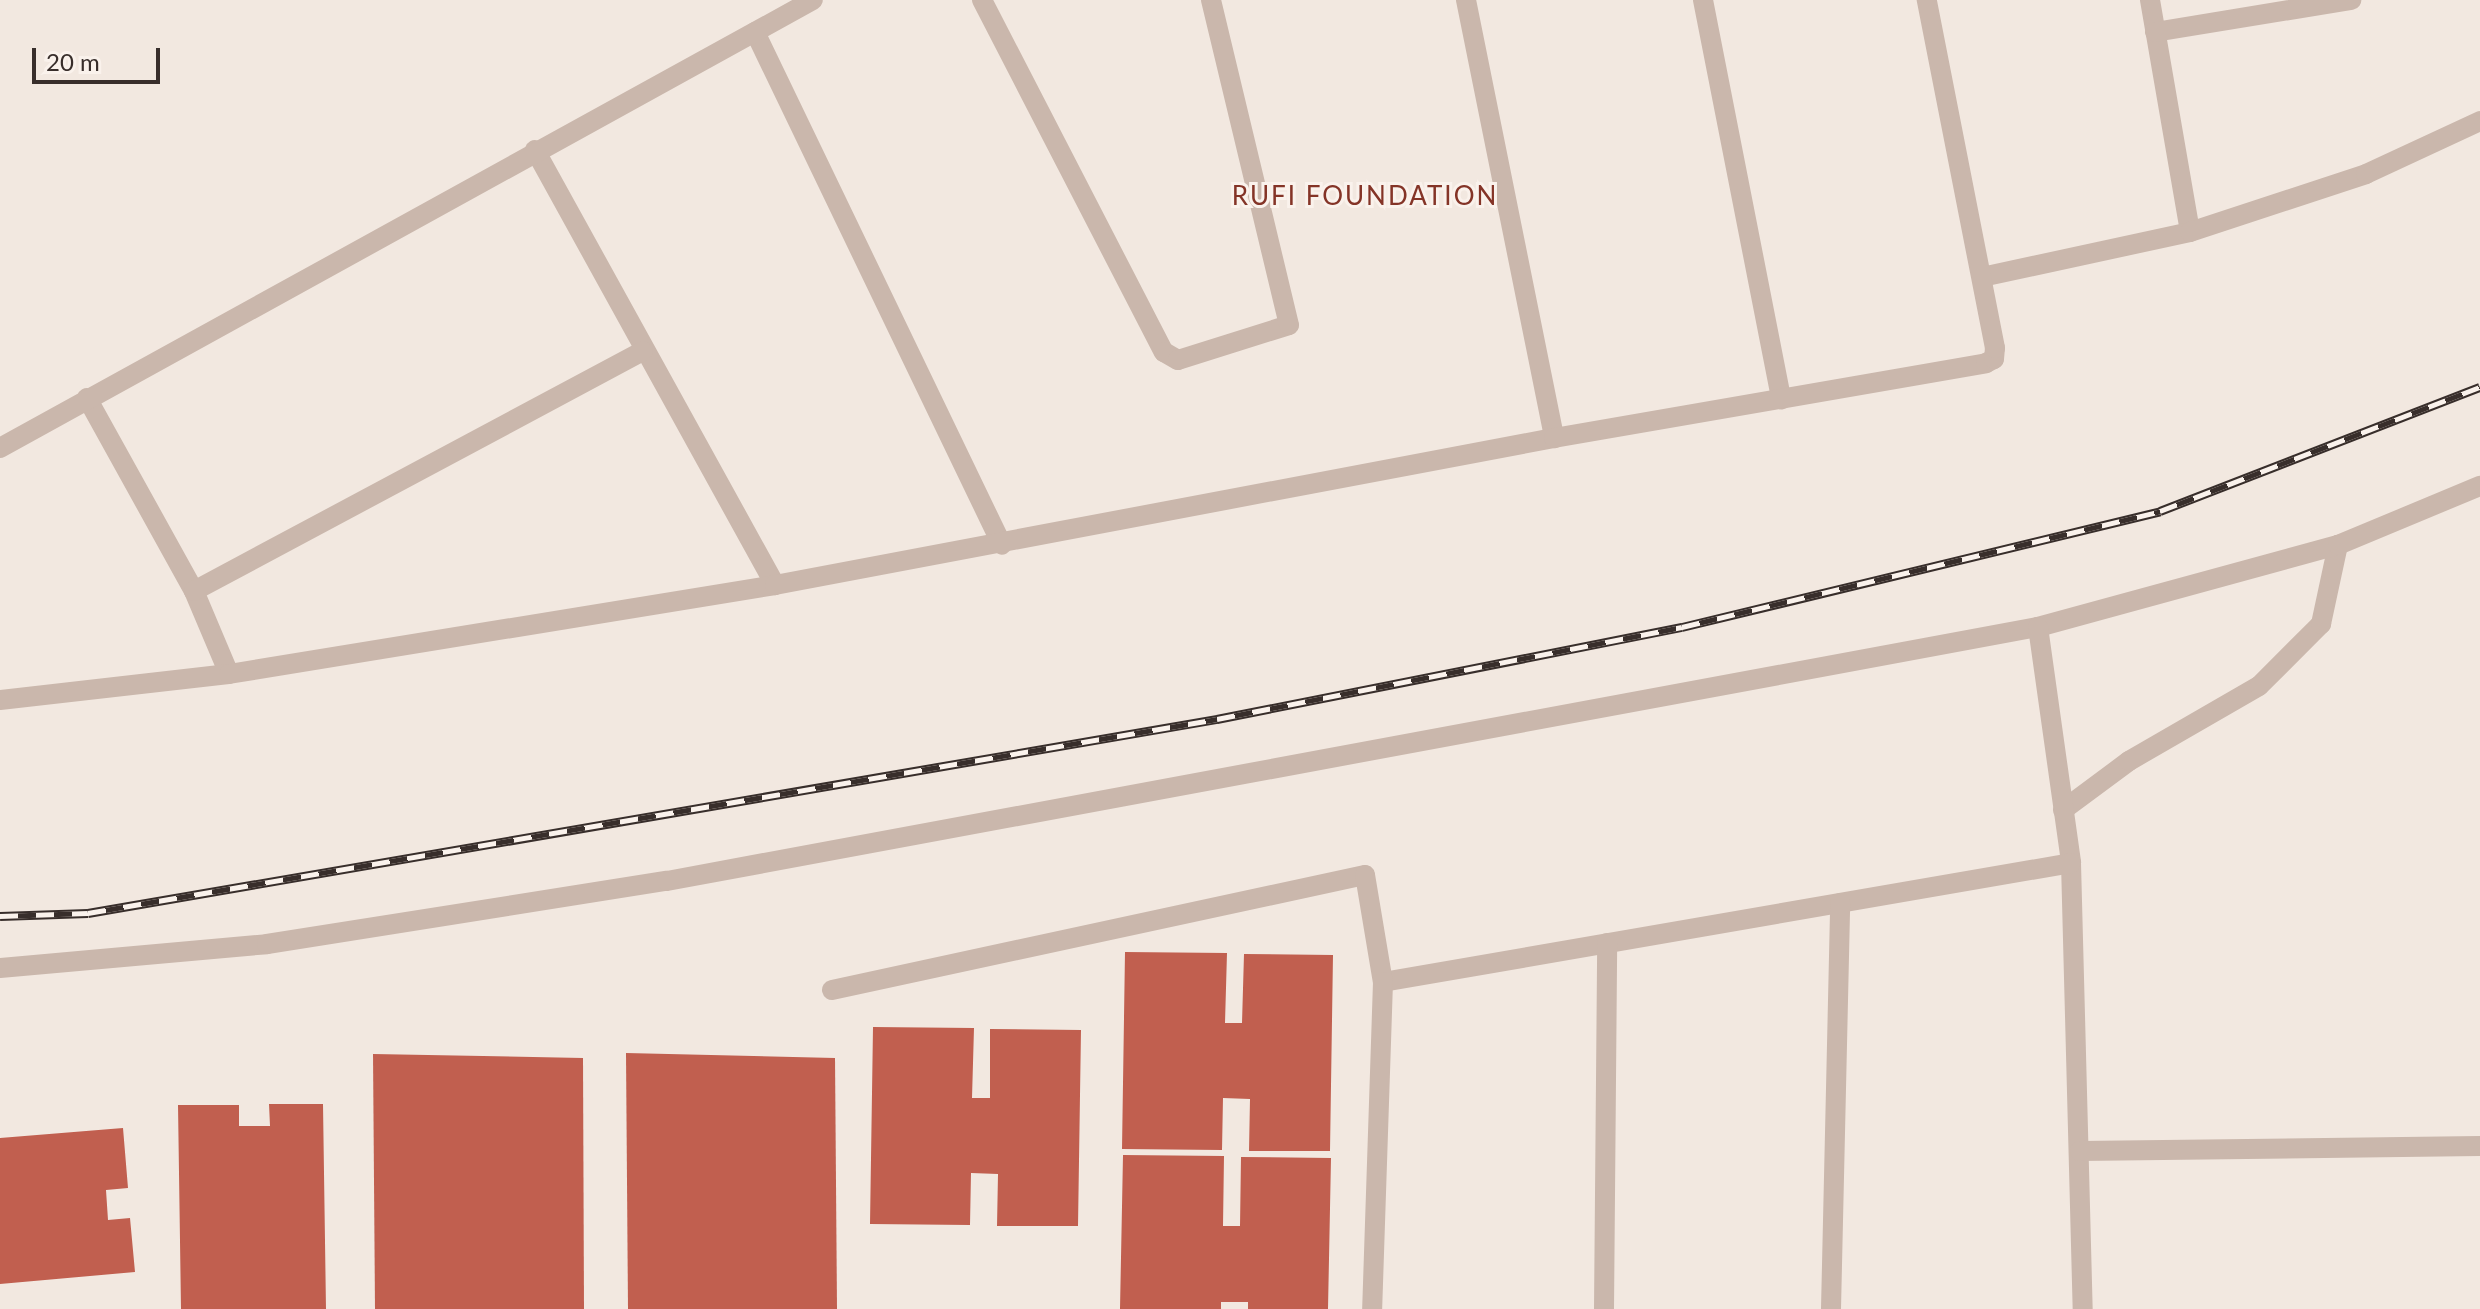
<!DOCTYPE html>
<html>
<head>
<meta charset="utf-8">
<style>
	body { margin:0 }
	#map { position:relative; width:2480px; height:1309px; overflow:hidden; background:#f2e8e0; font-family:Lato,sans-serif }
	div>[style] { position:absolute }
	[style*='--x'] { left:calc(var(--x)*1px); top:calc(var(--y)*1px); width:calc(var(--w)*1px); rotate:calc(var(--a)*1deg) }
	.building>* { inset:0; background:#c15f4f }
	.service>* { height:20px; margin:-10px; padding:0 10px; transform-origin:10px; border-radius:10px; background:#cab7ac }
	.minor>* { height:20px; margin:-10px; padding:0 10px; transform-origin:10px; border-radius:10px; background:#cab7ac }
	.rail>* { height:9px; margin-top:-4.5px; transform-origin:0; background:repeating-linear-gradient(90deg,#faf2ec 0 18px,#382e2b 0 36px); box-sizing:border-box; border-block:2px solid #382e2b }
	span { translate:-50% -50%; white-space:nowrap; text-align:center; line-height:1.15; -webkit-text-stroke:6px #faf2ec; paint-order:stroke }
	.neighbourhood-label { font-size:26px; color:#843427; letter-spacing:2px }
	.scale { position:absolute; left:32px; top:48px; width:128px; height:36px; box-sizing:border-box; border:4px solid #382e2b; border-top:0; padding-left:10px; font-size:24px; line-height:28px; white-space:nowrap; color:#382e2b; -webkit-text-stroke:6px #faf2ec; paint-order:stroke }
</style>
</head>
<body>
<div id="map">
	<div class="building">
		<div style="clip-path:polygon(1125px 952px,1227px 953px,1225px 1023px,1242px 1023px,1244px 954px,1333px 955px,1330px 1151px,1249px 1151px,1250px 1099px,1223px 1098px,1222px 1150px,1122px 1149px)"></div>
		<div style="clip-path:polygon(873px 1027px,974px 1028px,972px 1098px,990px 1098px,990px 1029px,1081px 1030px,1078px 1226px,997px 1226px,998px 1174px,971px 1173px,970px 1225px,870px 1224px)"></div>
		<div style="clip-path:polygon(626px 1053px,835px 1058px,837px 1309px,628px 1309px)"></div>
		<div style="clip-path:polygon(373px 1054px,583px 1058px,584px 1309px,375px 1309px)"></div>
		<div style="clip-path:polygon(269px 1104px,323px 1104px,326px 1309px,181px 1309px,178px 1105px,239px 1105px,239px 1126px,270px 1126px)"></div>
		<div style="clip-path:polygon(123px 1128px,128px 1188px,106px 1190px,108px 1220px,130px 1218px,135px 1272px,0 1284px,0 1138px)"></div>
		<div style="clip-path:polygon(1123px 1155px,1224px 1156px,1223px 1226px,1240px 1226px,1241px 1157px,1331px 1158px,1328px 1309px,1248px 1309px,1248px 1302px,1221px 1302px,1221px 1309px,1120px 1309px)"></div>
	</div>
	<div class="service">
		<div style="--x:2063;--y:810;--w:82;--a:-36.6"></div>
		<div style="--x:2129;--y:761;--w:150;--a:-30"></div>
		<div style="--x:2259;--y:686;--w:88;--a:-45"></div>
		<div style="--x:2321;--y:624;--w:81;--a:-77.9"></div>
		<div style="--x:0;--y:968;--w:268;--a:-5.1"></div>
		<div style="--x:267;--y:944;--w:405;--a:-9"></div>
		<div style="--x:667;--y:881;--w:1394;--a:-10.5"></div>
		<div style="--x:2038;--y:627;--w:311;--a:-15.3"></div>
		<div style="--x:2338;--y:545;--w:154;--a:-22.6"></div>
	</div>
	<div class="minor">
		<div style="--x:982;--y:0;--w:396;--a:62.7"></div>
		<div style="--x:1164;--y:352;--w:16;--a:30"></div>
		<div style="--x:1178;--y:360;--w:116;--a:-17.5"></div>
		<div style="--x:1289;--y:325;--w:334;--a:-103.5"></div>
		<div style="--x:1466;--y:0;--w:447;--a:78.6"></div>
		<div style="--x:1703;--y:0;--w:407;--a:78.9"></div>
		<div style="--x:2150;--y:0;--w:235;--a:80.2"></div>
		<div style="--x:755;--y:32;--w:569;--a:64.29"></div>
		<div style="--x:2155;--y:32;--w:199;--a:-9.3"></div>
		<div style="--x:535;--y:150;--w:497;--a:61.1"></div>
		<div style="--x:1982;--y:277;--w:213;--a:-12.2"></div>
		<div style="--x:2190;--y:232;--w:185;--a:-18.2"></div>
		<div style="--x:2366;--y:174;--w:126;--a:-24.9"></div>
		<div style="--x:87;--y:398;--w:221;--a:61"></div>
		<div style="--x:194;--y:591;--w:90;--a:67.1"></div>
		<div style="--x:0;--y:448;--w:928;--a:-28.86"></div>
		<div style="--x:194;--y:591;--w:509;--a:-28.13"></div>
		<div style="--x:2038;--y:627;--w:238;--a:82"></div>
		<div style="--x:2071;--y:863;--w:446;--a:88.5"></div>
		<div style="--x:0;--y:700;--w:230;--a:-6.5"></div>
		<div style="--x:229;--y:674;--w:553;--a:-9.26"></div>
		<div style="--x:775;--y:585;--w:793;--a:-10.69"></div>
		<div style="--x:1554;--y:438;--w:438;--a:-9.8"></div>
		<div style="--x:1986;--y:363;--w:9;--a:-27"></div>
		<div style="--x:1994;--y:359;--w:11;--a:-85"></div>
		<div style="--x:1995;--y:348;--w:355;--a:-101.1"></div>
		<div style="--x:1383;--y:982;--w:698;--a:-9.81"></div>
		<div style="--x:832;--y:990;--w:545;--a:-12.18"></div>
		<div style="--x:1365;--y:875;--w:109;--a:80.5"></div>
		<div style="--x:1383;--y:982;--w:327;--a:91.9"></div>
		<div style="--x:2080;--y:1151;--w:400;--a:-0.7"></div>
		<div style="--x:1604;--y:1309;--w:366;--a:-89.5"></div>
		<div style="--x:1831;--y:1309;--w:406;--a:-88.7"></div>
	</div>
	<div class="rail">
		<div style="--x:0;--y:916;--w:88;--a:-2"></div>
		<div style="--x:88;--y:913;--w:1146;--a:-9.75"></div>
		<div style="--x:1217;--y:719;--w:474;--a:-11.2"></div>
		<div style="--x:1682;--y:627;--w:492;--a:-13.6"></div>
		<div style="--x:2160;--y:511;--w:343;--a:-21.2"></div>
	</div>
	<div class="neighbourhood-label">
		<span style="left:1365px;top:196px">RUFI FOUNDATION</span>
	</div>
	<div class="scale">20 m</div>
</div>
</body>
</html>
